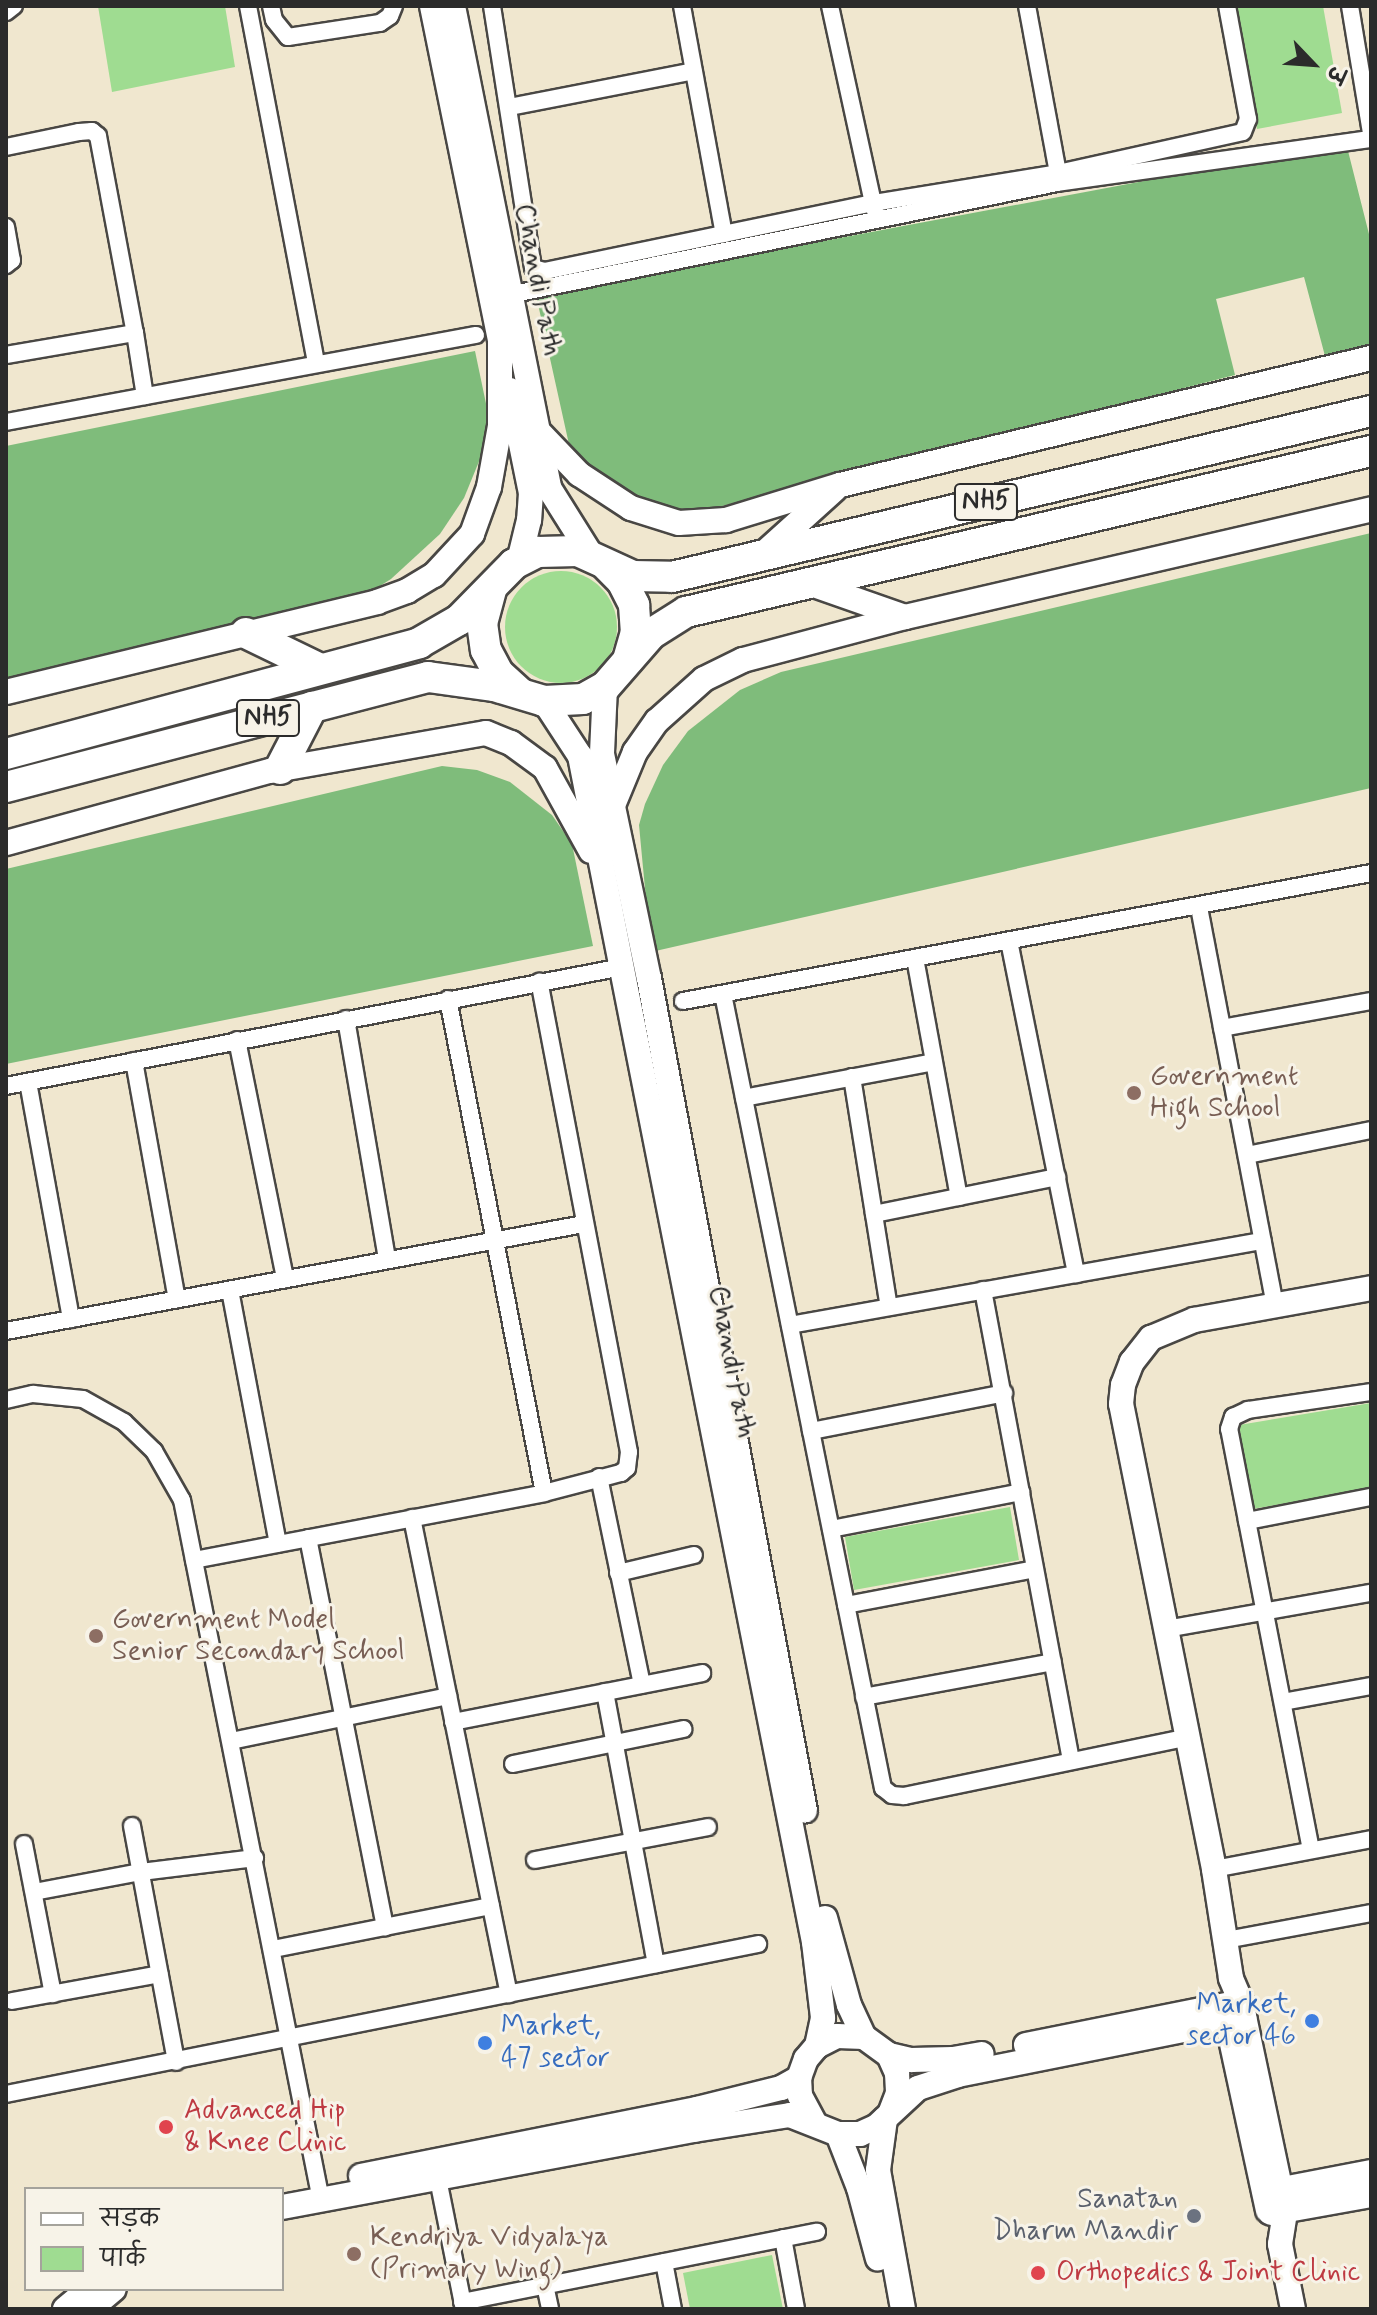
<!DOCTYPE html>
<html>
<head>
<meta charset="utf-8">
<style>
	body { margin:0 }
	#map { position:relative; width:1377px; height:2315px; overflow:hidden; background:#f0e7cf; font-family:Mynerve,"Playpen Sans Deva",sans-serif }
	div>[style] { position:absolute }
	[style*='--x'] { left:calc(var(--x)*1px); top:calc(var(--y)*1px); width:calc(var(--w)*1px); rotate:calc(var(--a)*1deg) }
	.green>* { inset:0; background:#9fdc91 }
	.round { border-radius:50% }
	.forest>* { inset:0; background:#7fbc7b }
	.roads { filter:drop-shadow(2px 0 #494744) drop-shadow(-2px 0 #494744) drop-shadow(0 2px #494744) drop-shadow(0 -2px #494744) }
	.street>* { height:16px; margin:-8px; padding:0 8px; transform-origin:8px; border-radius:8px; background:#fff }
	.secondary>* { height:24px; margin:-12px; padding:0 12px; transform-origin:12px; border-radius:12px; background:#fff }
	.highway>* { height:30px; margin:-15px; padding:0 15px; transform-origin:15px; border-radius:15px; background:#fff }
	.dots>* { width:22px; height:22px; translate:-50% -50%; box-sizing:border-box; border:4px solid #f7f3e8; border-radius:50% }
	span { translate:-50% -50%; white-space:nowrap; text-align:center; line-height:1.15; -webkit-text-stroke:6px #f7f3e8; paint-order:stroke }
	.shield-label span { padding:2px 6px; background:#f7f3e8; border:2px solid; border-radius:6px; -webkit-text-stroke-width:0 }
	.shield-label { font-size:26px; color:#2b2b2b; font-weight:700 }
	.street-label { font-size:28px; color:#2b2b2b }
	.education-label { font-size:28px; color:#785e54 }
	.left { translate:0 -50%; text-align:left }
	.shop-label { font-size:28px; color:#366cbe }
	.right { translate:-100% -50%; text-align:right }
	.health-label { font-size:28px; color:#be3a42 }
	.worship-label { font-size:28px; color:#5b616d }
	.frame { position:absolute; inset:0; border:8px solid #2b2b2b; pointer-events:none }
	.legend { position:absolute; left:24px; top:2187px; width:260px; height:104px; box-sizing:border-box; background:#f7f3e8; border:2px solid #a5a39c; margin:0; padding:10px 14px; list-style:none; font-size:24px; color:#2b2b2b }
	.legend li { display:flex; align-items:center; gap:16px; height:40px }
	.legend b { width:40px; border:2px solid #a5a39c }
	.north { position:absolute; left:1273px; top:24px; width:80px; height:80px; -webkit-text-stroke:6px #f7f3e8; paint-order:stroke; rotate:115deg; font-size:22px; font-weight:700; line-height:32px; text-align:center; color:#2b2b2b }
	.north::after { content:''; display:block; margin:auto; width:28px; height:36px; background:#2b2b2b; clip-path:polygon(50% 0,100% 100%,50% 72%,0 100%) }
</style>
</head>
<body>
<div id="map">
	<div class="green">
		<div style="clip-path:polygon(98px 6px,225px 6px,235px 67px,112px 92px)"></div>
		<div style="clip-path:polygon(1235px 6px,1323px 6px,1342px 113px,1257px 129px)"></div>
		<div class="round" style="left:505px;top:571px;width:112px;height:112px"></div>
		<div style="clip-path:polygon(1371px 1403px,1371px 1489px,1252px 1509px,1239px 1425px)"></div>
		<div style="clip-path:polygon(1010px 1507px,1019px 1560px,854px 1590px,845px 1537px)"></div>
		<div style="clip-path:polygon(772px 2255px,783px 2309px,690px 2309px,683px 2273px)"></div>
	</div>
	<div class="forest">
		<div style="clip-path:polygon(1346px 143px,1371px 242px,1371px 344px,1325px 356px,1304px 277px,1216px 299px,1235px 375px,691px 514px,654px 507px,605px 483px,570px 449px,536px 295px)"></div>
		<div style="clip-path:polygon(475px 351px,489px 418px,480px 459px,464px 498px,440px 534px,391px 579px,372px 591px,6px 681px,6px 446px)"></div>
		<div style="clip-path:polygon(1371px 533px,1371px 788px,651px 952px,639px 825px,645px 804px,663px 765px,688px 731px,740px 690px,781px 672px)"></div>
		<div style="clip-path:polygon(442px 766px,477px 770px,510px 782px,552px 815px,572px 844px,593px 946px,6px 1064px,6px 869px)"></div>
	</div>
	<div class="roads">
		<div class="street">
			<div style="--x:248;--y:6;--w:364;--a:79.2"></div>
			<div style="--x:271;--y:6;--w:14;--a:78"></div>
			<div style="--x:274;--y:20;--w:22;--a:51"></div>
			<div style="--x:288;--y:37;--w:93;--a:-8.7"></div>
			<div style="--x:380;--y:23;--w:12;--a:-35"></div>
			<div style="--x:390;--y:16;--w:11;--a:-68"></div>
			<div style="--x:492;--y:6;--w:265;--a:81.1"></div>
			<div style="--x:533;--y:268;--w:12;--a:14"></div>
			<div style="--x:545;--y:271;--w:335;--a:-11.7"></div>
			<div style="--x:873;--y:203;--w:202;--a:-102.3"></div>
			<div style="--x:682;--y:6;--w:232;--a:79.6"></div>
			<div style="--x:1350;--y:6;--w:129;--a:80.6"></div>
			<div style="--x:6;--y:12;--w:10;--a:-37"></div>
			<div style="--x:509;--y:107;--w:188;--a:-11"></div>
			<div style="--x:6;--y:147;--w:75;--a:-11.6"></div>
			<div style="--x:79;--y:132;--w:13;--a:-4"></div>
			<div style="--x:92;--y:131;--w:8;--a:40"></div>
			<div style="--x:98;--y:136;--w:200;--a:79.4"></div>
			<div style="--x:1058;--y:173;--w:189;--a:-12.5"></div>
			<div style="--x:1243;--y:132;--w:14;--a:-69"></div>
			<div style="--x:1248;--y:119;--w:115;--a:-100.5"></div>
			<div style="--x:875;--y:211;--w:8;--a:-104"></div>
			<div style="--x:873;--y:203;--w:187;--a:-9.2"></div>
			<div style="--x:1058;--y:173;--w:170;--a:-100.5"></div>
			<div style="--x:6;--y:227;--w:34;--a:80"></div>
			<div style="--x:12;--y:260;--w:8;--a:140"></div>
			<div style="--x:509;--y:295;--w:559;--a:-11.55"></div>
			<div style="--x:1057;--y:183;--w:317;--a:-8"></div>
			<div style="--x:6;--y:355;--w:131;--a:-9.7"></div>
			<div style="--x:135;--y:333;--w:64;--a:81"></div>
			<div style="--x:6;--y:422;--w:478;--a:-10.5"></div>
			<div style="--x:1199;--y:907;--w:406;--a:79.2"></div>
			<div style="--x:1009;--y:941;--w:340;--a:78.6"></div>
			<div style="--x:915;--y:958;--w:243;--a:79.6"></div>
			<div style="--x:723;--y:994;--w:810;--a:78.61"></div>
			<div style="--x:883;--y:1788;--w:11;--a:38"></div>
			<div style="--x:892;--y:1795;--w:12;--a:5"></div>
			<div style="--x:904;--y:1796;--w:290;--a:-11.7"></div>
			<div style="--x:448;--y:999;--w:503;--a:79"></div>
			<div style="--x:683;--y:1001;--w:700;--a:-10.54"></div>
			<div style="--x:346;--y:1019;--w:244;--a:80.3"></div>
			<div style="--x:1222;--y:1028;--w:151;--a:-10.3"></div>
			<div style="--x:237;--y:1040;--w:244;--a:78.6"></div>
			<div style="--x:134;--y:1061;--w:242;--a:79.8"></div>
			<div style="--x:852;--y:1077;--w:233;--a:80.9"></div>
			<div style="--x:28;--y:1082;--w:241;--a:79.7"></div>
			<div style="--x:6;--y:1086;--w:627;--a:-10.93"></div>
			<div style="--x:744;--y:1098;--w:193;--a:-10.7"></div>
			<div style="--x:1247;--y:1155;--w:126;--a:-11.4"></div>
			<div style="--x:874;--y:1214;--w:187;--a:-11.4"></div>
			<div style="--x:230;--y:1290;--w:258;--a:79.3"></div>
			<div style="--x:983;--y:1290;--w:479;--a:79.4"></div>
			<div style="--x:790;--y:1325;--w:480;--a:-10.1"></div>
			<div style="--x:6;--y:1331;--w:588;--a:-10.49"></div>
			<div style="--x:6;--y:1400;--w:28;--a:-13"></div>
			<div style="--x:33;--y:1394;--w:50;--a:5.7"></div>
			<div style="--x:83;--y:1399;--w:47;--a:29.3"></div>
			<div style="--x:124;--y:1422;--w:42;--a:44"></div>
			<div style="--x:154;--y:1451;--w:56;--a:60.3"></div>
			<div style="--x:182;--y:1500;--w:714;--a:78.77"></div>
			<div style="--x:811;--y:1431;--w:197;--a:-11.1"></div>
			<div style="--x:599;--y:1477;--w:212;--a:78.3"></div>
			<div style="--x:412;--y:1518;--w:486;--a:78.5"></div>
			<div style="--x:1247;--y:1521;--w:126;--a:-11"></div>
			<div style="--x:831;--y:1529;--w:194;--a:-11"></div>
			<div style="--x:308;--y:1538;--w:397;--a:78.8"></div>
			<div style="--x:194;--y:1560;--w:356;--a:-10.8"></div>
			<div style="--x:544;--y:1493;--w:80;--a:-14.6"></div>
			<div style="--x:621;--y:1473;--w:8;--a:-40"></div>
			<div style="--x:627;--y:1468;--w:16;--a:-83"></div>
			<div style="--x:629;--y:1452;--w:479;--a:-100.8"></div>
			<div style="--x:618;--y:1573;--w:78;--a:-13.3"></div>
			<div style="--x:846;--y:1605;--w:192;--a:-10.8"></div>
			<div style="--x:1166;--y:1629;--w:208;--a:-10"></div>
			<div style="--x:605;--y:1692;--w:277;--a:79.4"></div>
			<div style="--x:864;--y:1697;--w:192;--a:-10.5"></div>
			<div style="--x:1283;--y:1702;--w:89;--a:-10.3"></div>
			<div style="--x:453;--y:1722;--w:254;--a:-11.1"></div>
			<div style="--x:231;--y:1741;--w:222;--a:-11.7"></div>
			<div style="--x:513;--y:1764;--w:174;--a:-11.6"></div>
			<div style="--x:132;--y:1826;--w:240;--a:79.4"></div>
			<div style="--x:24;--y:1844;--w:153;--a:79.1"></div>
			<div style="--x:1311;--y:1850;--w:429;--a:-101"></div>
			<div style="--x:1229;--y:1429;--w:13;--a:-72"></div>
			<div style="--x:1233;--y:1417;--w:17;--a:-25"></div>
			<div style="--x:1248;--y:1410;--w:124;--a:-8.3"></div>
			<div style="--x:535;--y:1860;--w:176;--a:-10.8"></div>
			<div style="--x:1214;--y:1869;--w:160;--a:-10.8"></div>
			<div style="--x:34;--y:1892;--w:109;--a:-10.6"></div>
			<div style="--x:141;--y:1872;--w:115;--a:-7"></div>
			<div style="--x:1226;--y:1940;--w:147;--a:-10.5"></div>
			<div style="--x:273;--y:1949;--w:222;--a:-11.2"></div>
			<div style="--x:12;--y:2001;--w:150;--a:-10.3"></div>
			<div style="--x:6;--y:2094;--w:767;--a:-11.28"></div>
			<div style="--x:436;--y:2169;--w:143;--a:78.7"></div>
			<div style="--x:783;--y:2238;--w:72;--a:79.6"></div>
			<div style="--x:664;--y:2262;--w:48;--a:79.2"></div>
			<div style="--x:545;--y:2285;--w:25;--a:78"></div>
			<div style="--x:462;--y:2302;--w:362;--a:-11.2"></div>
		</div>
		<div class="secondary">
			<div style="--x:432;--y:6;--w:351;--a:78.5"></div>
			<div style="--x:453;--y:6;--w:491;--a:78.7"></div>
			<div style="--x:549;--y:488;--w:79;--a:57.9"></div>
			<div style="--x:510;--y:390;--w:105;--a:78.5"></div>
			<div style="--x:531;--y:493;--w:27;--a:94"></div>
			<div style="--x:529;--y:520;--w:42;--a:103.7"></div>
			<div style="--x:537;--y:430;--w:61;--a:46.3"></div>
			<div style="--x:579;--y:474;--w:62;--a:33.2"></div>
			<div style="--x:631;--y:508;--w:50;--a:17.4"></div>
			<div style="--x:679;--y:523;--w:47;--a:-3.7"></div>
			<div style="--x:726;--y:520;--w:119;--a:-17.1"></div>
			<div style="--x:840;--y:485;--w:546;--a:-13.45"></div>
			<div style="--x:762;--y:555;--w:98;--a:-42.1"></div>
			<div style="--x:808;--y:583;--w:103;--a:19.3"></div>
			<div style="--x:605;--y:687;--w:67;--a:92.6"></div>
			<div style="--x:602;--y:754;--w:229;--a:78.2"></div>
			<div style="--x:649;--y:978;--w:847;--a:79.39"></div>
			<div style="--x:6;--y:692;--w:382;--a:-13.6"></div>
			<div style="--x:377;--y:602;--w:32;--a:-20"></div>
			<div style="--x:407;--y:591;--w:31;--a:-31"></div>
			<div style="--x:434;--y:575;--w:56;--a:-47.2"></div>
			<div style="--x:472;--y:534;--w:50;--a:-70.1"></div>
			<div style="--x:489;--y:487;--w:62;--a:-79.8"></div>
			<div style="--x:500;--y:426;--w:90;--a:-90"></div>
			<div style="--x:544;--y:701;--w:66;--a:56.8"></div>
			<div style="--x:580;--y:756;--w:1209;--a:78.84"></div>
			<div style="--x:814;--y:1942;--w:77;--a:83.2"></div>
			<div style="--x:823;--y:2018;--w:29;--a:102"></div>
			<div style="--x:614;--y:803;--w:55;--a:-67.6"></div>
			<div style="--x:635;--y:752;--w:38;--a:-55"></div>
			<div style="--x:657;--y:721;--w:63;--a:-41.8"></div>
			<div style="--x:704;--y:679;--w:43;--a:-26"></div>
			<div style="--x:743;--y:660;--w:168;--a:-14.9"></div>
			<div style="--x:905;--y:617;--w:478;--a:-13"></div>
			<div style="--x:6;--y:843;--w:274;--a:-15.3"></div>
			<div style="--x:270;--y:771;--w:219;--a:-10"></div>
			<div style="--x:486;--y:733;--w:27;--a:22"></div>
			<div style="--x:511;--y:743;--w:42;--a:36.3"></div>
			<div style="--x:545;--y:768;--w:95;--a:61"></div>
			<div style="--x:825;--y:1918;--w:90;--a:74.6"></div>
			<div style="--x:849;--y:2005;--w:35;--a:65"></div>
			<div style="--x:1224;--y:2007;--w:208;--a:77.8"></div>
			<div style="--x:1026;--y:2045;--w:219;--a:-11.3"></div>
			<div style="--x:889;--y:2055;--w:23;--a:13"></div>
			<div style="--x:911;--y:2060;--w:42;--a:-1.4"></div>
			<div style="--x:953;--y:2059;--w:29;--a:-10"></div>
			<div style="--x:885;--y:2119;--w:51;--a:97.8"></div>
			<div style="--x:878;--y:2170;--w:141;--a:79.8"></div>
			<div style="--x:814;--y:2122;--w:30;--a:-118"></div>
			<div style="--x:800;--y:2096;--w:18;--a:-93"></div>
			<div style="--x:799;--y:2078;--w:20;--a:-70"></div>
			<div style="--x:806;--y:2059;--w:17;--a:-50"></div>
			<div style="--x:817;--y:2046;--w:22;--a:-27"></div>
			<div style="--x:837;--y:2036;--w:27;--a:2"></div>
			<div style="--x:864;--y:2037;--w:31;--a:36"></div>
			<div style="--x:889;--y:2055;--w:20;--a:66"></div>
			<div style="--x:897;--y:2073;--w:20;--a:87"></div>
			<div style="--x:898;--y:2093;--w:19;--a:111"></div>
			<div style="--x:838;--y:2134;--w:58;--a:68.7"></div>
			<div style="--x:859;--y:2188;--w:73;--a:75"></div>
			<div style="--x:361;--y:2176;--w:343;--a:-11.3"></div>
			<div style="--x:697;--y:2109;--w:87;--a:-14"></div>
			<div style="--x:781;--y:2088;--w:21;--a:-29"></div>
			<div style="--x:1267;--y:2192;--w:106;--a:-10.9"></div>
			<div style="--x:282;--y:2207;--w:419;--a:-10.6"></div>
			<div style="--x:694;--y:2130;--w:97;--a:-8.9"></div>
			<div style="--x:790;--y:2115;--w:52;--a:21.6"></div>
			<div style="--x:838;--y:2134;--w:22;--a:0"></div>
			<div style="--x:860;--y:2134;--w:17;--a:-24"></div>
			<div style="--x:876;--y:2127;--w:57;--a:-42.9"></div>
			<div style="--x:918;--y:2088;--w:42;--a:-18"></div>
			<div style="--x:958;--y:2075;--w:292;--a:-11.3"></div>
			<div style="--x:1271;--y:2213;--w:102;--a:-10.2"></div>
			<div style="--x:65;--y:2309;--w:31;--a:-40"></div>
			<div style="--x:90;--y:2309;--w:31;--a:-40"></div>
			<div style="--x:1293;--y:2309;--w:66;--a:-101.3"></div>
			<div style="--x:1280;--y:2244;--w:33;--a:-81"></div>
			<div style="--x:1285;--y:2211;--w:214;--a:-101.9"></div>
			<div style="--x:1241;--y:2002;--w:26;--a:-113"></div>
			<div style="--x:1231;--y:1978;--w:110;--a:-98.9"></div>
			<div style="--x:1214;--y:1869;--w:474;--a:-101.3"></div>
			<div style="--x:1121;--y:1404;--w:19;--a:-84"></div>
			<div style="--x:1123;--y:1385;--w:25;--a:-69"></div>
			<div style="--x:1132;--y:1362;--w:31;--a:-52"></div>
			<div style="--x:1151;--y:1338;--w:47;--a:-22.7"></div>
			<div style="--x:1194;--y:1320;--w:180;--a:-10.2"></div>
		</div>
		<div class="highway">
			<div style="--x:607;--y:566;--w:21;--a:45"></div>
			<div style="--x:622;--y:581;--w:27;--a:63"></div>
			<div style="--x:634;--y:605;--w:27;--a:86"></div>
			<div style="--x:636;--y:632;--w:29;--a:106"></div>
			<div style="--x:491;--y:590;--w:34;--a:105"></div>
			<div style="--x:482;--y:623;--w:27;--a:82"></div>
			<div style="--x:486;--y:650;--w:27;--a:62"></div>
			<div style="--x:499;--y:674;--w:27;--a:42"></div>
			<div style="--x:246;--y:633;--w:82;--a:25.9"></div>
			<div style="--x:6;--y:754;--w:428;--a:-15"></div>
			<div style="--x:419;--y:643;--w:46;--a:-29.9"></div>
			<div style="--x:459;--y:620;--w:78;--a:-45.5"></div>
			<div style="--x:514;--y:564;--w:27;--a:-27"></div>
			<div style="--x:538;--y:552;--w:40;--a:-1.4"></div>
			<div style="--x:578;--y:551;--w:60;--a:24.4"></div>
			<div style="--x:633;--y:576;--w:39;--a:1"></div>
			<div style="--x:672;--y:577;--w:718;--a:-13.36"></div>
			<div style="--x:280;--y:769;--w:70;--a:-62.7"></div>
			<div style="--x:6;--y:787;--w:436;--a:-14.6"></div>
			<div style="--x:428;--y:677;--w:67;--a:7.8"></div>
			<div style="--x:494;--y:686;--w:52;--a:16.7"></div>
			<div style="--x:544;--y:701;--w:39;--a:-3"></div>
			<div style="--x:583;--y:699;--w:25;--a:-29"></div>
			<div style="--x:605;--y:687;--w:70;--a:-49"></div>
			<div style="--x:651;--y:634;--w:41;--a:-32.2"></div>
			<div style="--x:686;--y:612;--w:704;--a:-13.23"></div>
		</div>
	</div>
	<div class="dots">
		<div style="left:1134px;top:1093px;background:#8d6e63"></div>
		<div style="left:96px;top:1636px;background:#8d6e63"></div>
		<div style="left:1312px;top:2021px;background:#3f7fe0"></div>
		<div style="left:485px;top:2043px;background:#3f7fe0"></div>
		<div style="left:166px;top:2127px;background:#e0444e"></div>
		<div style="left:1194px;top:2216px;background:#6b7280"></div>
		<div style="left:354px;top:2254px;background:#8d6e63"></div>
		<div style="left:1038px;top:2273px;background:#e0444e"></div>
	</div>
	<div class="shield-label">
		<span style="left:986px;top:502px">NH5</span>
		<span style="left:268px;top:718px">NH5</span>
	</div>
	<div class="street-label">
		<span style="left:537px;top:280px;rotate:79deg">Chandi Path</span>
		<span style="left:731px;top:1362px;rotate:79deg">Chandi Path</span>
	</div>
	<div class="education-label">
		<span class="left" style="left:1150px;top:1093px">Government<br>High School</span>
		<span class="left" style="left:112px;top:1636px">Government Model<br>Senior Secondary School</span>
		<span class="left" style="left:370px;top:2254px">Kendriya Vidyalaya<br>(Primary Wing)</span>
	</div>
	<div class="shop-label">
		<span class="right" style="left:1296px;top:2021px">Market,<br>sector 46</span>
		<span class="left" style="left:501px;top:2043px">Market,<br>47 sector</span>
	</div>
	<div class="health-label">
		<span class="left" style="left:184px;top:2127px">Advanced Hip<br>&amp; Knee Clinic</span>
		<span class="left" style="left:1056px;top:2273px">Orthopedics &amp; Joint Clinic</span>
	</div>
	<div class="worship-label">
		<span class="right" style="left:1178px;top:2216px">Sanatan<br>Dharm Mandir</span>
	</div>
	<div class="frame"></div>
	<ul class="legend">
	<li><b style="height:10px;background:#fff"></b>सड़क</li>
	<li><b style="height:22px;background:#9fdc91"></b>पार्क</li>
	</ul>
	<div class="north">उ</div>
</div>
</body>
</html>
